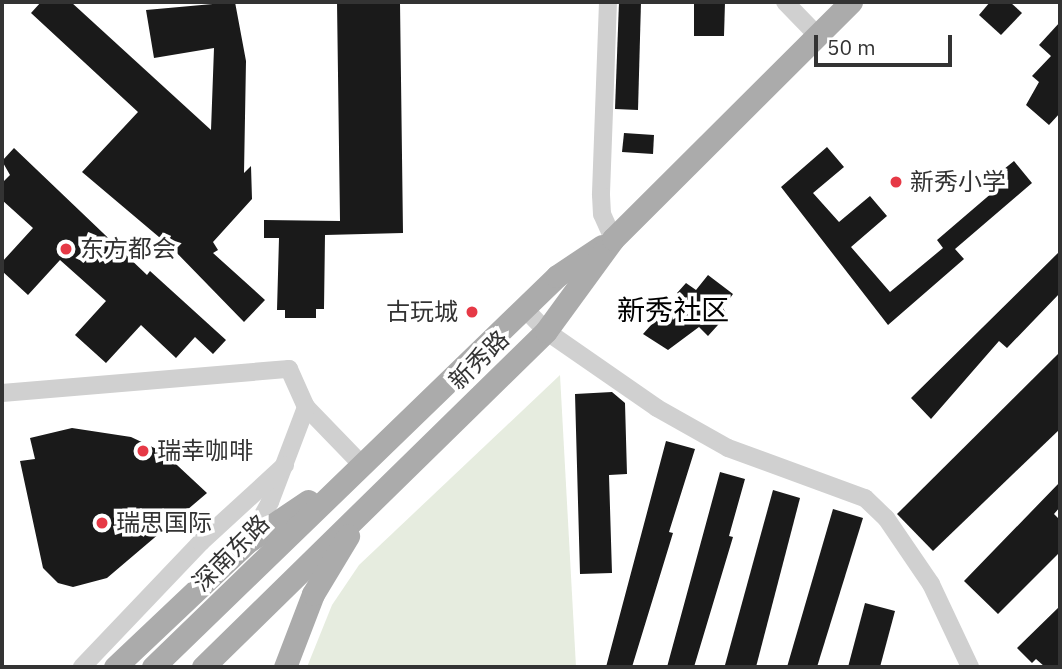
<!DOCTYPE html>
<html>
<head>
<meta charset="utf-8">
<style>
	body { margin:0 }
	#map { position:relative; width:1062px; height:669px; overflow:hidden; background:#fff; font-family:"IBM Plex Sans","Noto Sans SC",sans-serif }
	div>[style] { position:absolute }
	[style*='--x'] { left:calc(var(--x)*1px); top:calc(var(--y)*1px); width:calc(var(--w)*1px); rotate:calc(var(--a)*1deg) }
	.green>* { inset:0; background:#e6ecdf }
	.building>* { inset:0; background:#1a1a1a }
	.minor>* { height:18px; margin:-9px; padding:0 9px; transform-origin:9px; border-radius:9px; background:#d0d0d0 }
	.major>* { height:23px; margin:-11.5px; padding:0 11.5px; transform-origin:11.5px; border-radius:11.5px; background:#ababab }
	.dots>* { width:19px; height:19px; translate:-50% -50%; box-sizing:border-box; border:4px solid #fff; border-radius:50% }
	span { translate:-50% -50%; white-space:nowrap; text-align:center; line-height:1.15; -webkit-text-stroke:7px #fff; paint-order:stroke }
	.poi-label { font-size:24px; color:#333 }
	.left { translate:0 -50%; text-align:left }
	.right { translate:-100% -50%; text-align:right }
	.street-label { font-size:24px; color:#333 }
	.quarter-label { font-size:28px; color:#000 }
	.frame { position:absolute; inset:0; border:4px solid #333; pointer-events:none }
	.scale { position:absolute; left:814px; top:35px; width:138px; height:32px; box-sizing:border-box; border:4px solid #333; border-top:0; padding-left:9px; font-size:21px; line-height:24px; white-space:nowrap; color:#333; -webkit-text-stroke:5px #fff; paint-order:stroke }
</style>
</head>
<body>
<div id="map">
	<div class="green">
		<div style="clip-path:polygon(560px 375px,576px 667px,307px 667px,332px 605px,359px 565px)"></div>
	</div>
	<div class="building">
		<div style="clip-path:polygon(41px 2px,71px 2px,211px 130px,214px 48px,154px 58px,146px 10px,235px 2px,246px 61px,244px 173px,251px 166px,252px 199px,213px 242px,218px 250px,213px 253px,265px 300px,244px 322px,172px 248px,82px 172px,138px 112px,31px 13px)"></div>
		<div style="clip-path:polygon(337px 2px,400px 2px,403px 233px,325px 235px,324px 309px,316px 309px,316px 318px,285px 318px,285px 310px,277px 310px,279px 238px,264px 238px,264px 220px,340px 221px)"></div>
		<div style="clip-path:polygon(619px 2px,641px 2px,638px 110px,615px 109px)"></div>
		<div style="clip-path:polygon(694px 2px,725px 2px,724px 36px,694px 36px)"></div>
		<div style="clip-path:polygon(990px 2px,1010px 2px,1022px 13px,1001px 35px,979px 15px)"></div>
		<div style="clip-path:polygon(1060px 22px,1060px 113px,1049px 125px,1026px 105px,1039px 82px,1032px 76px,1051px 56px,1039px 45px)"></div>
		<div style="clip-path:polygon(624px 133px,654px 135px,653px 154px,622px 152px)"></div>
		<div style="clip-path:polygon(827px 147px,844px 167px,813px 193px,839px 222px,870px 196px,887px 216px,851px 247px,890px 292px,943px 248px,937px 240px,1000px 186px,993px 178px,1014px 161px,1032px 183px,955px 249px,964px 259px,888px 325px,781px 187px)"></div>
		<div style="clip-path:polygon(14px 148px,147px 275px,150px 271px,226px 340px,213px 354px,195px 337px,176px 358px,141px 325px,106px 363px,75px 335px,106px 301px,60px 260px,28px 295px,2px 271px,2px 262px,33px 228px,2px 200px,2px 183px,10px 175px,2px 161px)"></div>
		<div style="clip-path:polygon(1060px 251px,1060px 293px,1007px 348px,999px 341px,931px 419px,911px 398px)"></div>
		<div style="clip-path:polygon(708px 275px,733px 294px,723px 308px,727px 315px,708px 336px,699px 327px,668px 350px,643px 334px,660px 315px,669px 319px,684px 300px,677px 293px,686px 283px,696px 290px)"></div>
		<div style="clip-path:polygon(1060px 352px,1060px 429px,933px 551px,897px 514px)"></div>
		<div style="clip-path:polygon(612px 392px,625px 403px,627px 474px,609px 475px,612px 573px,580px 574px,575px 394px)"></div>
		<div style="clip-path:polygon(72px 428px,131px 437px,163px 452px,207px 493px,107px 578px,73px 587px,58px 583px,43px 568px,20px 461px,35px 459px,30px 438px)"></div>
		<div style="clip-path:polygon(666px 441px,695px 449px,669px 532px,673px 533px,632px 667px,606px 667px)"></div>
		<div style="clip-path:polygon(720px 472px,745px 479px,729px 536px,733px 537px,694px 667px,667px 667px)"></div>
		<div style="clip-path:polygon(1060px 482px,1060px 507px,1054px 514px,1060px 520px,1060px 552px,998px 614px,964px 581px)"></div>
		<div style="clip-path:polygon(773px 490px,800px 498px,756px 667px,734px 667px,725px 665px)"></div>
		<div style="clip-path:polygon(833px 509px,863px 518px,817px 667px,787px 667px)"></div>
		<div style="clip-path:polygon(865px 603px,895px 611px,880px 667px,848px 667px)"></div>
		<div style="clip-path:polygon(1060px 606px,1060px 667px,1045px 667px,1036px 659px,1032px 663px,1017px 648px)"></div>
	</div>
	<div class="minor">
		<div style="--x:608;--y:2;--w:193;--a:92.1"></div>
		<div style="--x:601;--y:195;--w:19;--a:87"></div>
		<div style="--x:602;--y:214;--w:27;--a:66"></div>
		<div style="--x:785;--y:2;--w:46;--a:45.9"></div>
		<div style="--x:524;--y:308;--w:32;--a:46"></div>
		<div style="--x:546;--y:331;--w:135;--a:34.7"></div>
		<div style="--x:657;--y:408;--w:81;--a:29.4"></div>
		<div style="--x:728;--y:448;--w:146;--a:20.1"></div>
		<div style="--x:865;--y:498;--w:29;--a:44"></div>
		<div style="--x:886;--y:518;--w:80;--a:55.7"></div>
		<div style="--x:931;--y:584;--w:92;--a:64.8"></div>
		<div style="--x:2;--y:393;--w:288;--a:-4.8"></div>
		<div style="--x:289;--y:369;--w:42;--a:65.9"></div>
		<div style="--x:306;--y:407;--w:78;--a:46"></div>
		<div style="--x:250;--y:538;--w:41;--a:-60.9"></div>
		<div style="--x:270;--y:502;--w:102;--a:-69.2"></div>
		<div style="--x:82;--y:667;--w:173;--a:-46.4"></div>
		<div style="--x:201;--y:542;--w:114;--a:-42.5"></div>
	</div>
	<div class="major">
		<div style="--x:115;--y:667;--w:180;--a:-43.4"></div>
		<div style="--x:246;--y:543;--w:75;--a:-34.1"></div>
		<div style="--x:153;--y:667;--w:562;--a:-44.06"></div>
		<div style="--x:557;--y:276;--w:54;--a:-33.7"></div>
		<div style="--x:203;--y:667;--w:480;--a:-44.4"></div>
		<div style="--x:546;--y:331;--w:114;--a:-53.9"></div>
		<div style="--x:613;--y:239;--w:336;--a:-44.9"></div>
		<div style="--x:285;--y:667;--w:78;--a:-69"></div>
		<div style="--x:313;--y:594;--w:68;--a:-58.9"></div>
	</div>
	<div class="dots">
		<div style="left:896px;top:182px;background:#e63946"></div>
		<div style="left:66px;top:249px;background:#e63946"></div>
		<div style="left:472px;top:312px;background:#e63946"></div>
		<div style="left:143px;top:451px;background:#e63946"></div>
		<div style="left:102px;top:523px;background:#e63946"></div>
	</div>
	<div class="poi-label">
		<span class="left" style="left:910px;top:182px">新秀小学</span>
		<span class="left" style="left:80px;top:249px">东方都会</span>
		<span class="right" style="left:458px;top:312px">古玩城</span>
		<span class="left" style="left:157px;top:451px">瑞幸咖啡</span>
		<span class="left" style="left:116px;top:523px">瑞思国际</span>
	</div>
	<div class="street-label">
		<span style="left:479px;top:360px;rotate:-44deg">新秀路</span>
		<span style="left:231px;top:553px;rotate:-45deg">深南东路</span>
	</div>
	<div class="quarter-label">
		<span style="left:673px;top:310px">新秀社区</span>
	</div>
	<div class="frame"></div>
	<div class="scale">50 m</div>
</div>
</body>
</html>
